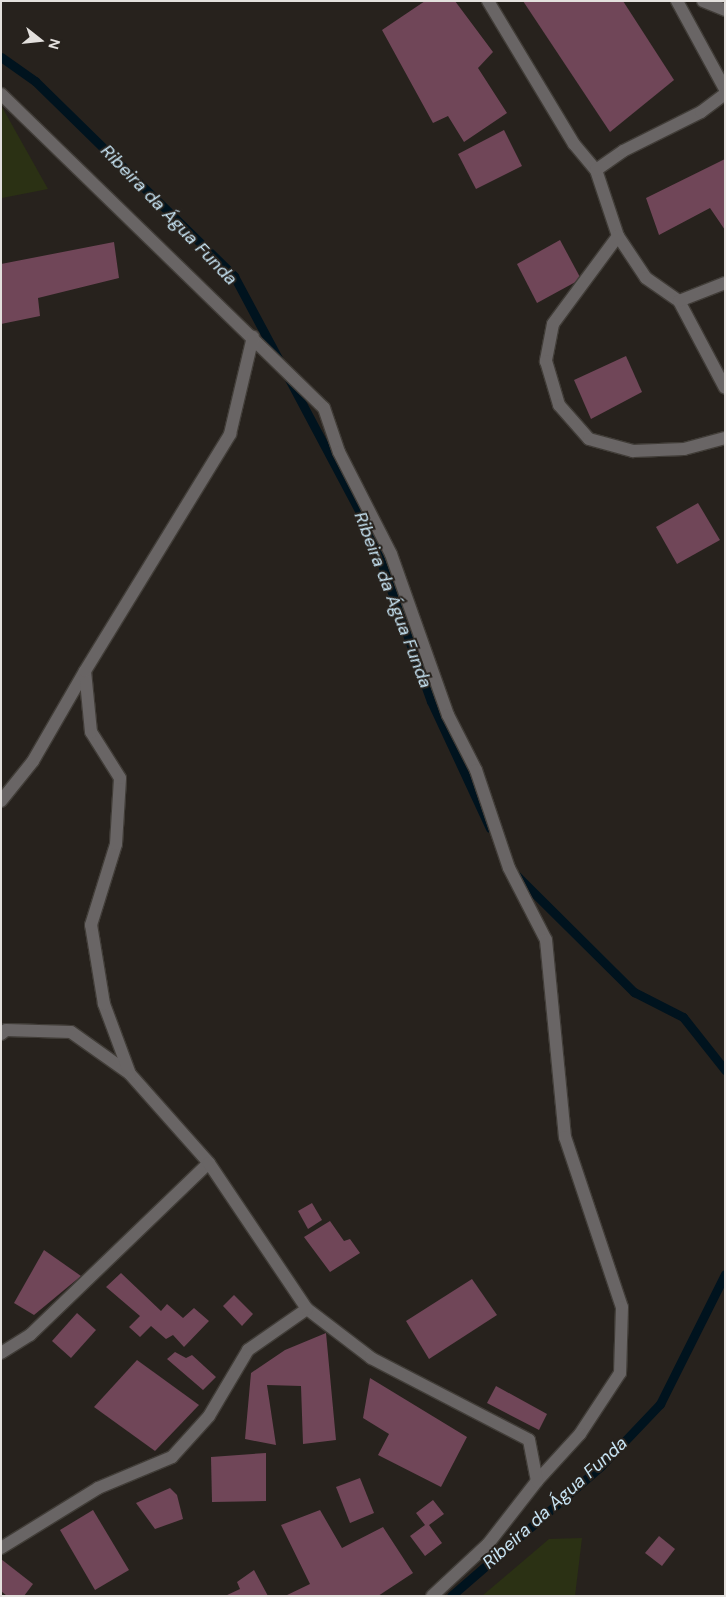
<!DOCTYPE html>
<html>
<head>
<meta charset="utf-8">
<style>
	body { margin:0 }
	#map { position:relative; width:726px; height:1597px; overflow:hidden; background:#27221d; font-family:"DM Sans",sans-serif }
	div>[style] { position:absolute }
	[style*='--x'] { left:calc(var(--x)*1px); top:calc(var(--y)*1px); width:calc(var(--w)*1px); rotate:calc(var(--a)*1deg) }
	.green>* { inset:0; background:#2b3114 }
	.stream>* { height:9px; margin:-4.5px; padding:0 4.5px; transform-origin:4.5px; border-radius:4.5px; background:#00131e }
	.building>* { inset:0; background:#704658 }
	.roads { filter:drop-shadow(1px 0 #413d38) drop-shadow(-1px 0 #413d38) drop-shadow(0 1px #413d38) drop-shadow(0 -1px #413d38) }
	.minor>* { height:12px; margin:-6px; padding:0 6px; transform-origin:6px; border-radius:6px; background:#696565 }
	span { translate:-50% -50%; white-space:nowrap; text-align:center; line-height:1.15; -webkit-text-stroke:4px #27221d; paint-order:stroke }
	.water-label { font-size:18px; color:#c8e5f5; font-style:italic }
	.frame { position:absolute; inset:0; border:2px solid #e3e0dd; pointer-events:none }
	.north { position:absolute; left:15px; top:15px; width:50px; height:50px; -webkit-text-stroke:4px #27221d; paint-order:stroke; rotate:106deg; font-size:14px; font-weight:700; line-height:20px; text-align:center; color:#e3e0dd }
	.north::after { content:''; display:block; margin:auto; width:18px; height:22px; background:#e3e0dd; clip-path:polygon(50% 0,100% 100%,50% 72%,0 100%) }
</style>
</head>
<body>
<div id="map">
	<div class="green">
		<div style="clip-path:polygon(1px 107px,2px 107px,48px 189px,2px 198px)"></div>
		<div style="clip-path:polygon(582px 1538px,575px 1596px,482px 1596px,549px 1539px)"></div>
	</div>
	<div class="stream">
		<div style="--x:1;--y:57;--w:42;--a:35.2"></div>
		<div style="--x:35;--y:81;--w:279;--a:44.4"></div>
		<div style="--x:234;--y:276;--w:98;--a:61.9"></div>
		<div style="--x:288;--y:377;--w:174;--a:62"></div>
		<div style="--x:370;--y:531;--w:181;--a:70.3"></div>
		<div style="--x:431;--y:701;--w:140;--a:65.1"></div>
		<div style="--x:515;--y:874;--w:168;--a:44.8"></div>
		<div style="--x:634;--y:992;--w:55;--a:27"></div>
		<div style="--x:683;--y:1017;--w:68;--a:51.6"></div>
		<div style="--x:451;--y:1596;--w:198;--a:-40.9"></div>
		<div style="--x:601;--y:1466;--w:86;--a:-46.4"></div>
		<div style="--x:660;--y:1404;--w:145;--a:-63.4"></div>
	</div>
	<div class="building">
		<div style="clip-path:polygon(425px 1px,455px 1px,493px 52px,478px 68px,507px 113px,464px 142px,448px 116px,433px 123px,382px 30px)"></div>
		<div style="clip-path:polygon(523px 1px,623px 1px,674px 80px,610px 132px)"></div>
		<div style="clip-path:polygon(504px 130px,522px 166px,476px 189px,458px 154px)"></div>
		<div style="clip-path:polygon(725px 159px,725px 230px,710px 208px,659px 235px,646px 198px)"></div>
		<div style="clip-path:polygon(560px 240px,581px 279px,537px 303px,517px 264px)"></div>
		<div style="clip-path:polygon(114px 242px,119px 278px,38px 298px,40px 316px,1px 324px,1px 264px)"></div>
		<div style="clip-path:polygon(626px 356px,642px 392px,591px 419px,574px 380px)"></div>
		<div style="clip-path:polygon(698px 503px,720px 540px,677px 564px,656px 527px)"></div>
		<div style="clip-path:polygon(312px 1203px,322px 1220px,308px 1229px,298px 1211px)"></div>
		<div style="clip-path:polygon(330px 1221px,344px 1241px,350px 1239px,360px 1253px,330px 1272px,304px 1237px)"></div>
		<div style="clip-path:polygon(44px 1250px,81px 1276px,34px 1315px,14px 1303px)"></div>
		<div style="clip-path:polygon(121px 1273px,161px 1311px,167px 1304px,183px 1318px,194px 1308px,209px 1321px,184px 1347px,173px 1335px,166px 1339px,151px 1326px,140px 1337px,129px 1327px,140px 1316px,106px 1287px)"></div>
		<div style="clip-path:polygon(472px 1279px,497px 1315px,429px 1359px,406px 1321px)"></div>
		<div style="clip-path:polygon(234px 1295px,253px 1314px,242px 1326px,223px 1306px)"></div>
		<div style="clip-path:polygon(77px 1313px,96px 1330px,71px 1358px,52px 1341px)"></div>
		<div style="clip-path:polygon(326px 1333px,336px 1440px,303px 1444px,301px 1386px,267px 1385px,276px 1445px,245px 1439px,251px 1373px,285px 1350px)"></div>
		<div style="clip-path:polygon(175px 1352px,186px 1358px,192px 1355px,216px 1377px,203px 1390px,167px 1359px)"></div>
		<div style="clip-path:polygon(137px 1360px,199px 1405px,155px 1451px,94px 1407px)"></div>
		<div style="clip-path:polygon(370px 1378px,467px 1437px,441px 1487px,378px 1455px,389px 1434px,363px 1418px)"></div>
		<div style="clip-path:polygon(496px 1386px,547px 1414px,539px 1430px,487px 1403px)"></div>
		<div style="clip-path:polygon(266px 1453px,266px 1501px,212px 1502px,211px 1457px)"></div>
		<div style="clip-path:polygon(360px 1478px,374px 1513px,350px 1523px,336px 1487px)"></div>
		<div style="clip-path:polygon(170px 1488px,177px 1495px,183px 1519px,155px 1529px,136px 1503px)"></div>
		<div style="clip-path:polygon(433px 1500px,444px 1514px,429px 1525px,442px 1543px,425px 1556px,410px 1536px,425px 1525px,416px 1513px)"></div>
		<div style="clip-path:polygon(93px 1510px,129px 1570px,95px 1590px,60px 1530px)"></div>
		<div style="clip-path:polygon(320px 1510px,342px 1548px,383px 1527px,413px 1573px,378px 1596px,285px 1596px,310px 1584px,281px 1525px)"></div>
		<div style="clip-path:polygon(659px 1536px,675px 1549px,662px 1566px,645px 1553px)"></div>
		<div style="clip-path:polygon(1px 1559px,33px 1584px,24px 1596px,7px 1596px,1px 1591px)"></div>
		<div style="clip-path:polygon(254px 1570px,268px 1596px,225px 1596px,240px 1589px,237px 1582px)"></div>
	</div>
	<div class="roads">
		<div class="minor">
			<div style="--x:488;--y:1;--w:167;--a:59"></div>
			<div style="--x:574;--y:144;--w:34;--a:50"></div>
			<div style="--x:596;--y:170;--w:70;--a:71.6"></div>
			<div style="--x:618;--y:236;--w:50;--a:56.3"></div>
			<div style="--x:646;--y:278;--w:40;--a:34.9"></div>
			<div style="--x:679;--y:301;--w:98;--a:62.1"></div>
			<div style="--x:677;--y:1;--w:100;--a:61.4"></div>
			<div style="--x:703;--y:1;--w:24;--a:22"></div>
			<div style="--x:1;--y:94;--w:450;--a:44.2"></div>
			<div style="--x:324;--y:408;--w:46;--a:71.2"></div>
			<div style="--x:339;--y:452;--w:114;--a:63"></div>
			<div style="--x:391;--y:554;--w:171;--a:70.5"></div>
			<div style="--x:448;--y:715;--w:62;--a:63"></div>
			<div style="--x:476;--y:770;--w:103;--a:71.4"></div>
			<div style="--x:509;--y:868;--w:81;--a:62.8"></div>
			<div style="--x:546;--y:940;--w:198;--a:84.5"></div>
			<div style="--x:565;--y:1137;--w:179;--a:71.5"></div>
			<div style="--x:622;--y:1307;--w:66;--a:91.7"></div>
			<div style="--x:620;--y:1373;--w:73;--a:123.3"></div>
			<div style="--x:580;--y:1434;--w:64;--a:132.5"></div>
			<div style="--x:537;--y:1481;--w:80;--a:127.9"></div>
			<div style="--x:488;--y:1544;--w:76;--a:137.1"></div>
			<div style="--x:596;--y:170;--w:33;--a:-35"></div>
			<div style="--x:623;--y:151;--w:87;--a:-26.6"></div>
			<div style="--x:701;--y:112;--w:30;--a:-37"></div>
			<div style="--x:618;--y:236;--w:109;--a:126.5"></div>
			<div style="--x:553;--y:324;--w:38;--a:101"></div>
			<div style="--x:546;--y:361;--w:46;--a:73.5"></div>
			<div style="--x:559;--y:405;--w:45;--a:48.6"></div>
			<div style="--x:589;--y:439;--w:46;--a:15.3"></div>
			<div style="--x:633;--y:451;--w:51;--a:-2.2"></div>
			<div style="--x:684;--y:449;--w:42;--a:-15"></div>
			<div style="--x:679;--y:301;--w:49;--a:-21.4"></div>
			<div style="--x:1;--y:801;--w:51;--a:-51.3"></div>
			<div style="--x:33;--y:761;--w:104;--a:-60"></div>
			<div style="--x:1;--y:1034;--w:6;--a:-39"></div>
			<div style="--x:6;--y:1030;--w:65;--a:1.8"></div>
			<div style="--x:71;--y:1032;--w:72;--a:35.4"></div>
			<div style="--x:307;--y:1309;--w:81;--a:37.4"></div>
			<div style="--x:371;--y:1358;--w:178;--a:27.4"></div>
			<div style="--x:529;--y:1440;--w:42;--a:79"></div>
			<div style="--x:1;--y:1353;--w:34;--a:-32"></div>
			<div style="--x:30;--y:1335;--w:248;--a:-43.9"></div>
			<div style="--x:209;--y:1163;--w:119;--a:-131.6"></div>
			<div style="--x:130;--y:1074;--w:75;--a:-110.4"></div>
			<div style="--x:104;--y:1004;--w:80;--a:-99.3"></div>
			<div style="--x:91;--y:925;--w:85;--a:-72.8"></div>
			<div style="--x:116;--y:844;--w:66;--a:-86.5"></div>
			<div style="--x:120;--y:778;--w:54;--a:-122.2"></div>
			<div style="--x:91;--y:732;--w:61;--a:-95.6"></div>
			<div style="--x:85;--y:671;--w:278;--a:-58.5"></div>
			<div style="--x:230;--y:434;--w:100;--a:-76.7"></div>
			<div style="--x:1;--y:1548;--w:114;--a:-31.7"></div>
			<div style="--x:98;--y:1488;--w:80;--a:-22.7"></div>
			<div style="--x:172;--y:1457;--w:55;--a:-47.9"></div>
			<div style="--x:209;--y:1416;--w:77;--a:-59.4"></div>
			<div style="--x:248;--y:1350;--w:72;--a:-34.8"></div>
			<div style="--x:307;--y:1309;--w:176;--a:-123.9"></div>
		</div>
	</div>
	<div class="water-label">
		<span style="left:169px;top:215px;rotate:46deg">Ribeira da Água Funda</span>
		<span style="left:393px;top:600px;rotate:69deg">Ribeira da Água Funda</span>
		<span style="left:555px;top:1503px;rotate:-42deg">Ribeira da Água Funda</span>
	</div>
	<div class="frame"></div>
	<div class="north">N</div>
</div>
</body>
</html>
